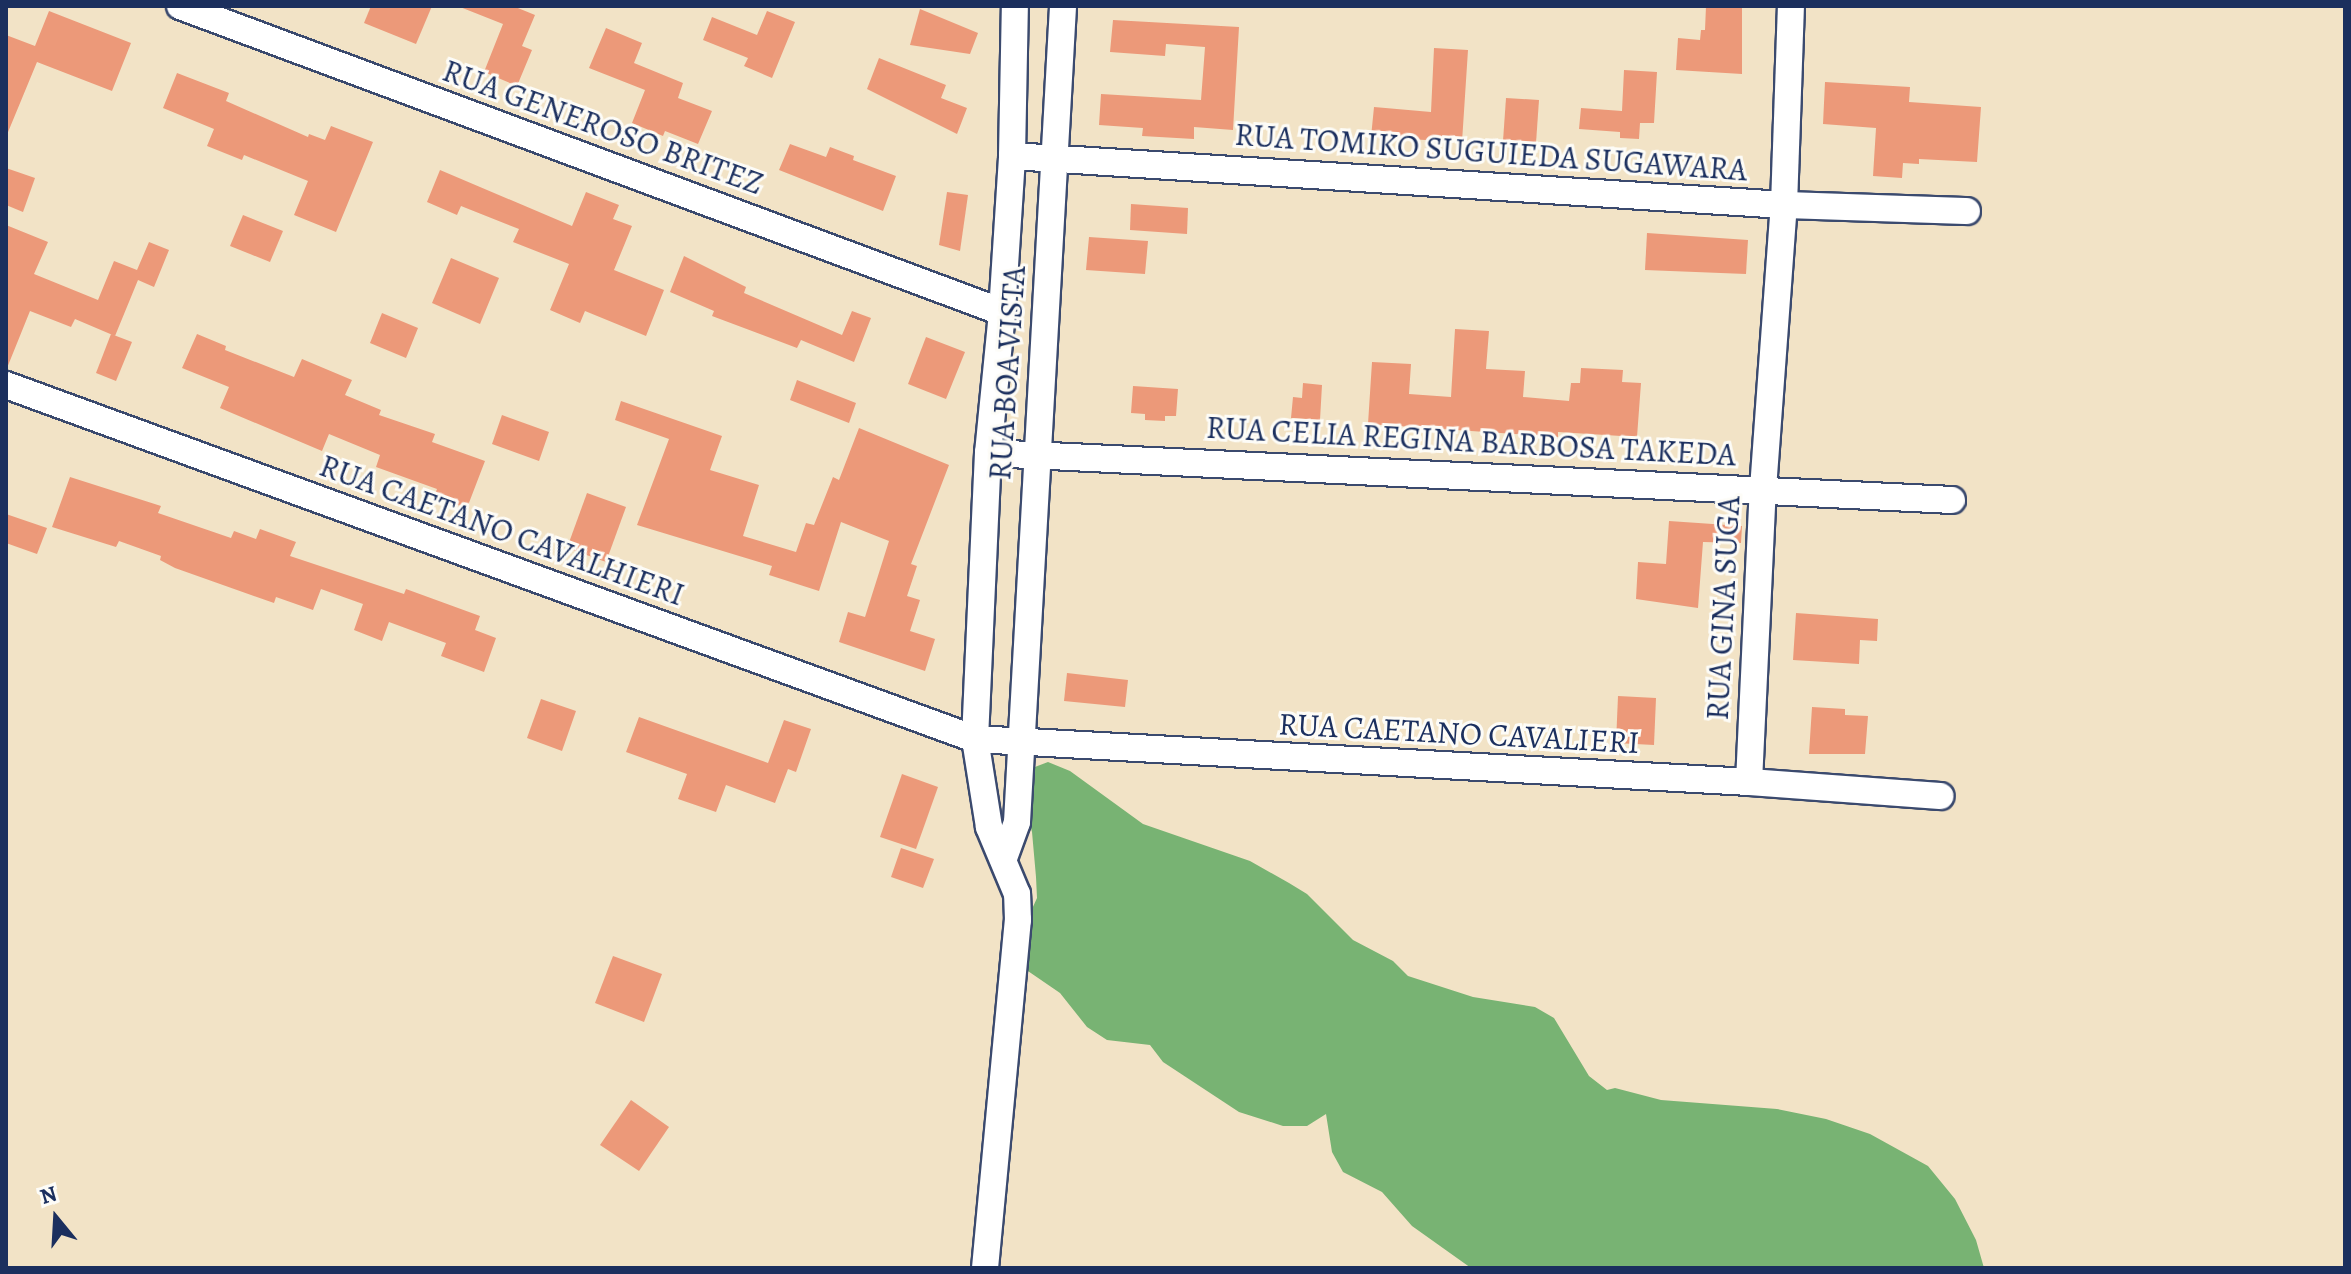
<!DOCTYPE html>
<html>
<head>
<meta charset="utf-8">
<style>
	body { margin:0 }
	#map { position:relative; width:2351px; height:1274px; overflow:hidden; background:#f2e3c6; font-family:Alegreya,serif }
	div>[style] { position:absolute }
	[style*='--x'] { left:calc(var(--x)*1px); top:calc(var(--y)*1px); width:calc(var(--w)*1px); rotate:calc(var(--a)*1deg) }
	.forest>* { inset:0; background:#78b373 }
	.building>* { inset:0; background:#ec9979 }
	.roads { filter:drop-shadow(2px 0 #3b4a6e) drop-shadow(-2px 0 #3b4a6e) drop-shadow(0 2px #3b4a6e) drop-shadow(0 -2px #3b4a6e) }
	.minor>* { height:26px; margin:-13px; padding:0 13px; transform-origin:13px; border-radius:13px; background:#fff }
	span { translate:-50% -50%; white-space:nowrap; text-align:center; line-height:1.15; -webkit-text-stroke:6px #fdfcf7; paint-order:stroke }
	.street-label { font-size:32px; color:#1b2f5e }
	.frame { position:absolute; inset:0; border:8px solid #1b2f5e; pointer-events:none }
	.north { position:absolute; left:16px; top:1178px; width:80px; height:80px; -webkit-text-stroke:6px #fdfcf7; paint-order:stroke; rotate:342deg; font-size:22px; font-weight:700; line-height:32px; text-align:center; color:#1b2f5e }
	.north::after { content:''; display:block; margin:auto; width:28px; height:36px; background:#1b2f5e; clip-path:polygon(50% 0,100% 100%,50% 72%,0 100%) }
</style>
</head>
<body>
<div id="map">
	<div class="forest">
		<div style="clip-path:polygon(1048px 762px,1070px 771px,1143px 824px,1250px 861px,1289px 883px,1307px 894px,1353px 940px,1393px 961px,1408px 976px,1473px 997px,1535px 1007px,1554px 1018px,1589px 1076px,1607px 1090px,1615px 1088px,1661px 1100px,1777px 1109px,1826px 1119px,1870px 1134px,1928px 1166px,1955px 1199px,1976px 1240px,1984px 1268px,1471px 1268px,1412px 1226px,1382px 1192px,1343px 1172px,1332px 1152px,1326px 1114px,1307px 1126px,1283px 1126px,1239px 1112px,1163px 1062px,1150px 1045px,1107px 1040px,1087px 1027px,1060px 993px,1025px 969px,1027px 920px,1037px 898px,1036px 877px,1032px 832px,1021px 792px,1027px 770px)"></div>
	</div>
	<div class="building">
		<div style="clip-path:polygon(371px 6px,432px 6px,416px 44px,364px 23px)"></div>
		<div style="clip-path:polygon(513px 6px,535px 15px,522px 46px,532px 50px,517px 86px,484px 72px,503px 24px,460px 7px)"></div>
		<div style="clip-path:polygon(1706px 6px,1742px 6px,1742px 74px,1676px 70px,1678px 38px,1700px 40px,1701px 30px,1705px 30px)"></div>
		<div style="clip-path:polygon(920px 9px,978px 33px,970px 54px,910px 45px)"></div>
		<div style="clip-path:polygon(49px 11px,131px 43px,112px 91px,37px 62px,6px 137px,6px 35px,35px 46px)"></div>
		<div style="clip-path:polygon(767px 11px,795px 22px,772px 78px,744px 66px,748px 58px,703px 40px,712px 17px,757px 35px)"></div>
		<div style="clip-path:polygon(1113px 20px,1239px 27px,1233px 130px,1194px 127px,1194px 139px,1142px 136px,1143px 128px,1099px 125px,1101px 94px,1201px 100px,1205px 47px,1166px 44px,1165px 56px,1110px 52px)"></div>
		<div style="clip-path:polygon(606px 28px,642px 43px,634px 63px,683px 83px,678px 98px,712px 111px,698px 144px,665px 131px,663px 136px,632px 123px,645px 90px,589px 68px)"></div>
		<div style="clip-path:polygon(1434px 48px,1468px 50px,1462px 142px,1371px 137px,1374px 107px,1431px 112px)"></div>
		<div style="clip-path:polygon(879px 58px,946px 85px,941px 98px,967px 108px,957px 134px,867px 89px)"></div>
		<div style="clip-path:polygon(1624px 70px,1657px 72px,1654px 123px,1640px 123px,1639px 139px,1620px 138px,1620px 132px,1579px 129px,1581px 108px,1622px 111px)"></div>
		<div style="clip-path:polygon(177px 73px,229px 93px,226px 101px,308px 137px,309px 134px,325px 140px,331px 126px,373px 142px,336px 232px,294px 215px,308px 181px,244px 155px,242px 160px,207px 146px,214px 129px,163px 108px)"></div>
		<div style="clip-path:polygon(1825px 82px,1910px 87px,1909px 102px,1981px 107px,1977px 162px,1919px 159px,1919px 164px,1903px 163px,1902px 178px,1873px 176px,1876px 128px,1823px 124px)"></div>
		<div style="clip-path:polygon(1506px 98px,1539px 100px,1536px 143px,1503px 141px)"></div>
		<div style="clip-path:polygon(790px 144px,826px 157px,830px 147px,854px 156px,853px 160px,896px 176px,883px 211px,779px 170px)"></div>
		<div style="clip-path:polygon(6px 168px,35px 178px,23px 212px,6px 205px)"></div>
		<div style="clip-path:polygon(440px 170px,572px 226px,586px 192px,619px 205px,613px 219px,632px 226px,614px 270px,664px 290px,646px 336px,585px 311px,580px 323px,550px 310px,569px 264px,513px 242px,519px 229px,461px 206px,457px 215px,427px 202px)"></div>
		<div style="clip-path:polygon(947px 192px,968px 195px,960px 251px,939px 245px)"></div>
		<div style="clip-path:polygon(1131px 204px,1188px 208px,1187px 234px,1130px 230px)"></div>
		<div style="clip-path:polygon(243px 215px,283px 231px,270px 262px,230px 246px)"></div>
		<div style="clip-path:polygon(6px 225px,48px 242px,34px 274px,98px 300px,114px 261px,137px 270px,149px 242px,169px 250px,154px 287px,138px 280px,115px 336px,75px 319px,71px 327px,30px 311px,7px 368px)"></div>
		<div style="clip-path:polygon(1647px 233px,1748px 240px,1746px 274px,1645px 270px)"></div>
		<div style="clip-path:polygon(1089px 237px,1148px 241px,1145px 274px,1086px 270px)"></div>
		<div style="clip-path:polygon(684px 256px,746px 287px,744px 293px,842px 335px,852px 311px,871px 318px,854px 362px,801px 340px,797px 348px,712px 316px,714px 311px,670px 292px)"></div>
		<div style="clip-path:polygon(451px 258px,499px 278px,480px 324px,432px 303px)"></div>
		<div style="clip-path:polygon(382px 313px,418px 328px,406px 358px,370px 343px)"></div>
		<div style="clip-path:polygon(1455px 329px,1489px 331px,1486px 369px,1525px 371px,1523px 397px,1569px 401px,1571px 383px,1580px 383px,1581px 368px,1623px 370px,1622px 382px,1641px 383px,1637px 437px,1558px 432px,1558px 437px,1368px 424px,1372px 362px,1411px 364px,1409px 394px,1451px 397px)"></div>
		<div style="clip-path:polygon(111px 334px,132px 342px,116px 381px,96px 373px)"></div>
		<div style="clip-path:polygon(197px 334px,226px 346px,225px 350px,294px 377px,302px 359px,352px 380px,345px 395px,381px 410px,379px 415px,435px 434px,432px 442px,485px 461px,467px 508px,434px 497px,437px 489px,376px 467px,380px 455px,329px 434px,322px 451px,220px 408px,229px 387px,182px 368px)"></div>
		<div style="clip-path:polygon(926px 337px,965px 352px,946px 399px,908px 384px)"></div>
		<div style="clip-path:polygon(797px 380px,856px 403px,849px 423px,790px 400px)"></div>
		<div style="clip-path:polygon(1303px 383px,1322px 385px,1320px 420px,1291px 418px,1293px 397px,1302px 398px)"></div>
		<div style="clip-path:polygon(1133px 386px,1178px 389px,1176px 416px,1165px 416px,1165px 421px,1145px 420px,1145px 414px,1131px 413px)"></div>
		<div style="clip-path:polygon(621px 401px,722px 436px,710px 470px,759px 485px,743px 536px,796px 552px,806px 523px,814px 525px,833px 477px,839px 480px,859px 428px,949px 465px,911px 564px,917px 566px,907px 596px,920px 600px,910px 631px,935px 639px,925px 671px,839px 642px,848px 612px,865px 617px,889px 541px,841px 522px,819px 591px,769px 575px,772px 566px,637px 525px,669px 439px,615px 420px)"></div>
		<div style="clip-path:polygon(502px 415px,549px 432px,539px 461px,492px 444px)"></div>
		<div style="clip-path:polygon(70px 477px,161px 506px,158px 513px,231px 538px,234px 531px,256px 539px,260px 529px,296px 542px,290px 556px,404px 594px,406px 589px,480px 616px,475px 630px,496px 638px,484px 672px,441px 656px,446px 643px,389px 622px,382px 641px,354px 630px,363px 604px,321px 589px,313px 610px,276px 597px,274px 603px,175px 568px,160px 560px,161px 556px,119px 541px,116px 547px,52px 527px)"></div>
		<div style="clip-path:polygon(587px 493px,626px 507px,606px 562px,567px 548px)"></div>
		<div style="clip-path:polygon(6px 514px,47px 528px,37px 554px,6px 543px)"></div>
		<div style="clip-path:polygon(1669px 521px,1742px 526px,1741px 543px,1703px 542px,1698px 608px,1636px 599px,1638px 562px,1666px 564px)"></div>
		<div style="clip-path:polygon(1796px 613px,1878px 619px,1877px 641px,1860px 640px,1859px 664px,1793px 660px)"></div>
		<div style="clip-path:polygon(1067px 673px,1128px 680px,1125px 707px,1064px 701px)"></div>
		<div style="clip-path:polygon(1618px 696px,1656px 698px,1654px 745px,1616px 743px)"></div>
		<div style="clip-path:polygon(541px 699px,576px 711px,562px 751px,527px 738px)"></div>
		<div style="clip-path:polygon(1812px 707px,1845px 709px,1845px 715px,1868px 716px,1865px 754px,1809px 754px)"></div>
		<div style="clip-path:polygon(639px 717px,768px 763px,784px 720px,811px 729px,796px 772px,788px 769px,775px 803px,726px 785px,716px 812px,678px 799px,687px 774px,626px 752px)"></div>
		<div style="clip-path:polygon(902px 774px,938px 787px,916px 849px,880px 837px)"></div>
		<div style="clip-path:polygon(901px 848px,934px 859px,923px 888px,891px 877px)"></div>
		<div style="clip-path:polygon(613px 956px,662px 974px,644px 1022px,595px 1003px)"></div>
		<div style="clip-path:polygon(631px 1100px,669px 1127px,639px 1171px,600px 1145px)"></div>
	</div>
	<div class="roads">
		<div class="minor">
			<div style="--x:180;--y:6;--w:877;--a:20.42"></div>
			<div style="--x:1012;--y:156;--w:774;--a:3.63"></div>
			<div style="--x:1784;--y:205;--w:183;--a:1.9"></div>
			<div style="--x:6;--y:385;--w:1032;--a:20.07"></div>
			<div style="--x:975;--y:739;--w:775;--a:3.18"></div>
			<div style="--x:1749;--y:782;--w:192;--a:4.2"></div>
			<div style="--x:988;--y:453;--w:965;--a:2.79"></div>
			<div style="--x:1749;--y:782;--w:293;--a:-87.3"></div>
			<div style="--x:1763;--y:489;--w:285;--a:-85.8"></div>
			<div style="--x:1784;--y:205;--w:199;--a:-88"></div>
			<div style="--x:1004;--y:858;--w:38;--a:-70"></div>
			<div style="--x:1017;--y:822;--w:817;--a:-86.77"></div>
			<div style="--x:985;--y:1268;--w:350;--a:-84.6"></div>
			<div style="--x:1018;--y:920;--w:26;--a:-92"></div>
			<div style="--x:1017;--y:894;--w:73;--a:-112.7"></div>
			<div style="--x:989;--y:827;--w:89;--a:-99"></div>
			<div style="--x:975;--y:739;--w:286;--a:-87.4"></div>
			<div style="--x:988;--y:453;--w:142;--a:-84.3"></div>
			<div style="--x:1002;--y:312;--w:156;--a:-86.3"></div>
			<div style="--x:1012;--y:156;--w:150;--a:-88.9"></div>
		</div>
	</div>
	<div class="street-label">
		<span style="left:603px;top:127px;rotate:20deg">RUA GENEROSO BRITEZ</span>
		<span style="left:1491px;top:152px;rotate:4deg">RUA TOMIKO SUGUIEDA SUGAWARA</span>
		<span style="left:1007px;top:373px;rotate:-86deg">RUA BOA VISTA</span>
		<span style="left:1471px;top:441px;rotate:3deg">RUA CELIA REGINA BARBOSA TAKEDA</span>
		<span style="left:502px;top:530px;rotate:20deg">RUA CAETANO CAVALHIERI</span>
		<span style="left:1723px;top:608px;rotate:-87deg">RUA GINA SUGA</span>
		<span style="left:1459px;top:733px;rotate:3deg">RUA CAETANO CAVALIERI</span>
	</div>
	<div class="frame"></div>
	<div class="north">N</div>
</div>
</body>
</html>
